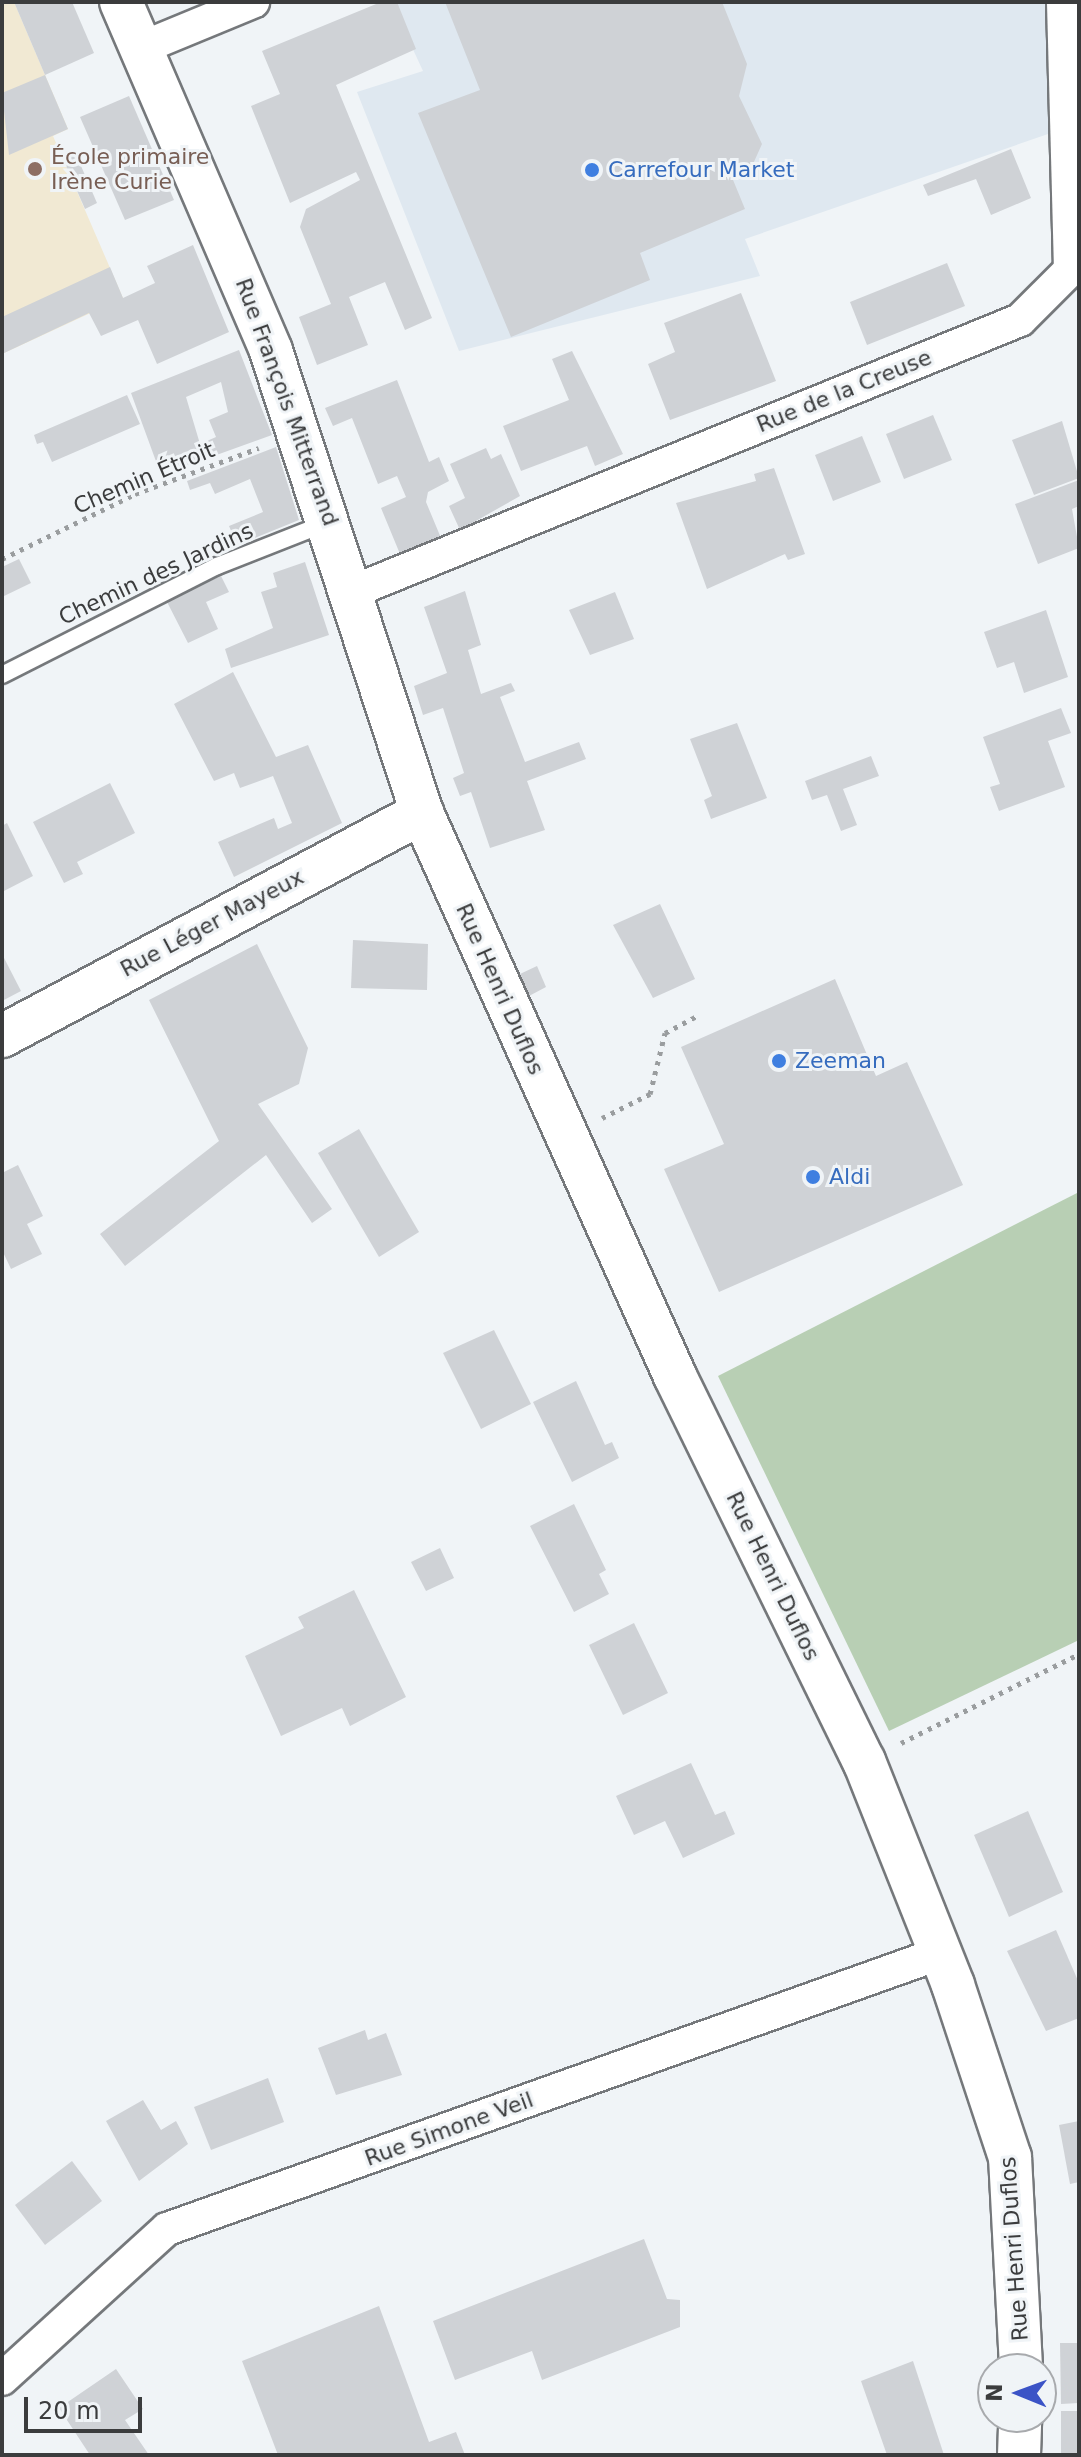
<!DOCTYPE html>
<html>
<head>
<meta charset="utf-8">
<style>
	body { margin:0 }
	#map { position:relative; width:1081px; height:2457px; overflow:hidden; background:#f0f4f7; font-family:"DejaVu Sans",sans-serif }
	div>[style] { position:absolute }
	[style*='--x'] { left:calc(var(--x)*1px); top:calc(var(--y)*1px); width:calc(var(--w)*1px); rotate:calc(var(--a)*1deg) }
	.built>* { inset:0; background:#dfe8f0 }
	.education>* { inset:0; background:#f1e9d3 }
	.green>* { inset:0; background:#b8cfb4 }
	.building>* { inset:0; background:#cfd2d6 }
	.path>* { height:5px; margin-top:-2.5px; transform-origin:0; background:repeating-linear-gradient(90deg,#9a9d9f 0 4px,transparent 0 10px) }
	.roads { filter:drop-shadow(2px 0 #75787b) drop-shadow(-2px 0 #75787b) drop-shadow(0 2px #75787b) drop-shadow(0 -2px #75787b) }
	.service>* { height:16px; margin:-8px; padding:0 8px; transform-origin:8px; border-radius:8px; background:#fff }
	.minor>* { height:32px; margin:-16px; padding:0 16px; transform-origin:16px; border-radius:16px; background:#fff }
	.tertiary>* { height:42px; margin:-21px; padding:0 21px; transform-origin:21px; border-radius:21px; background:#fff }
	.dots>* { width:22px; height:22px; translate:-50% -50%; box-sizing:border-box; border:4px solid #f0f4f7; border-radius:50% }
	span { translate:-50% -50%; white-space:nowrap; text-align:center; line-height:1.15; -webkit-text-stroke:6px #f0f4f7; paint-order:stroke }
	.education-label { font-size:22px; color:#785e54 }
	.left { translate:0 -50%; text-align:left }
	.shop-label { font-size:22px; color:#366cbe }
	.street-label { font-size:22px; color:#3b3c3d }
	.frame { position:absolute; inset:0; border:4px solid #3b3c3d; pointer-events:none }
	.north { position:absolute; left:977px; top:2353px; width:80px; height:80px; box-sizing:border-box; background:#f0f4f7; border:2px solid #a8aaad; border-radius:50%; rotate:271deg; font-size:22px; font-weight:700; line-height:32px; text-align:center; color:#3b3c3d }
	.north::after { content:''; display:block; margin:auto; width:28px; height:36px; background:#3b53c6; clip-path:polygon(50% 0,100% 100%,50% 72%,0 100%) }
	.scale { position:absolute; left:24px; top:2397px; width:118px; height:36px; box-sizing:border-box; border:4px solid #3b3c3d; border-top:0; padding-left:10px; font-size:24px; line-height:28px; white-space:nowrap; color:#3b3c3d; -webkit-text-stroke:6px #f0f4f7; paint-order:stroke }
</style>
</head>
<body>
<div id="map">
	<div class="built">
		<div style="clip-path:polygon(391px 2px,1052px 2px,1048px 134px,745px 239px,760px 276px,459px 351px,357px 92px,423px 71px)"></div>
	</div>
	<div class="education">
		<div style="clip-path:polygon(2px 2px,14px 2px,68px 129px,53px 136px,123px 298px,2px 354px)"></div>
	</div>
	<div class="green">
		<div style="clip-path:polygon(1079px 1192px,1079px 1640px,889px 1731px,718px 1376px)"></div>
	</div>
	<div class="building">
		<div style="clip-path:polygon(14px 2px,72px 2px,94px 53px,45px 75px)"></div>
		<div style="clip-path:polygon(381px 2px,397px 2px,416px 49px,336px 85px,432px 318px,405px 330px,385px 282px,349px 297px,368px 345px,317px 365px,299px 317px,331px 304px,300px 227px,306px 209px,360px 180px,356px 172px,290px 203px,251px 106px,280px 94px,262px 51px)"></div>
		<div style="clip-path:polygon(445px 2px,722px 2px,747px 64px,739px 96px,762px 144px,753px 164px,731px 175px,745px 209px,640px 253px,650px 280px,511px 337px,418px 113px,480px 90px)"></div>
		<div style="clip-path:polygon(45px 75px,68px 129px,9px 155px,2px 93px)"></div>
		<div style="clip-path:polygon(129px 96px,174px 200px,125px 220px,80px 117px)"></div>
		<div style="clip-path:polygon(1011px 149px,1031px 198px,991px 215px,976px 179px,928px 196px,923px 185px)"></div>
		<div style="clip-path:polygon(75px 152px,97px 203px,85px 209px,62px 157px)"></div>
		<div style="clip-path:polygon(193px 245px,229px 332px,157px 364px,138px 320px,101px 336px,89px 313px,2px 354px,2px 317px,110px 267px,123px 298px,155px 283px,147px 266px)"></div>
		<div style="clip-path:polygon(947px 263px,965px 306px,867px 345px,850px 302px)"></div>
		<div style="clip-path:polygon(741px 293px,776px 381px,670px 420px,648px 364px,675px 352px,664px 323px)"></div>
		<div style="clip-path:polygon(evenodd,239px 350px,272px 435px,161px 475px,131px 393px,239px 350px,221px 382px,228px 412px,209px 420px,216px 437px,200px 444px,186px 397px,221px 382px)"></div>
		<div style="clip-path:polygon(572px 351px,623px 454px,595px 466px,587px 446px,521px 471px,503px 426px,569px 400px,552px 359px)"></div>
		<div style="clip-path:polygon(397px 380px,429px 462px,439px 457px,449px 481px,428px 492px,426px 502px,441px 538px,400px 554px,381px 508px,406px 497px,397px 476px,378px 484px,352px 418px,333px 426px,325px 408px)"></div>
		<div style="clip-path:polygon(127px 395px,140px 424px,52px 462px,43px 442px,37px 444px,34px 435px)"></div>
		<div style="clip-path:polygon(933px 415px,952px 460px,904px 479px,886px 434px)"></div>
		<div style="clip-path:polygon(1062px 421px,1079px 478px,1034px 495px,1012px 440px)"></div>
		<div style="clip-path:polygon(862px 436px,881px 482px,833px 501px,815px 455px)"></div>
		<div style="clip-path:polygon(276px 447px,299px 520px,237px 545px,229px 526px,263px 512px,250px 479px,215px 494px,210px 483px,190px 490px,187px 481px)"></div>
		<div style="clip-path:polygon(486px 448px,491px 459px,501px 454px,520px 496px,460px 530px,449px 506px,465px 498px,450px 464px)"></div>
		<div style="clip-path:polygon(774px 468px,805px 554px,788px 560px,785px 554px,707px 589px,676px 503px,756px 481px,754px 474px)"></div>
		<div style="clip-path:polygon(1079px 480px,1079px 506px,1072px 509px,1079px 548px,1038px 564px,1015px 504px)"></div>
		<div style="clip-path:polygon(19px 559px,31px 583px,2px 597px,2px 567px)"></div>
		<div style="clip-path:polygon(305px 562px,329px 635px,231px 668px,225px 649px,273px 628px,261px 592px,277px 587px,273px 573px)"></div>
		<div style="clip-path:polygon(221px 576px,229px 592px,206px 602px,218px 629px,188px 643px,166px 600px)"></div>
		<div style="clip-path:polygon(465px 591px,481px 645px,468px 650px,481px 694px,511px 683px,515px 691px,500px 697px,525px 762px,579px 742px,586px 759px,527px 781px,545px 830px,490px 848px,471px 792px,460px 796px,453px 778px,464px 773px,443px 708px,423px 715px,414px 686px,447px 673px,424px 607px)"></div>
		<div style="clip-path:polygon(615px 592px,634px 639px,590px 655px,569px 610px)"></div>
		<div style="clip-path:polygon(1046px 610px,1068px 677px,1024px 693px,1014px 662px,997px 668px,984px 632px)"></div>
		<div style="clip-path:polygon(233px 672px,276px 757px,308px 745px,342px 823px,234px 877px,218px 842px,274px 818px,278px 829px,292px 823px,273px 776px,240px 788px,234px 773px,214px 781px,174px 704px)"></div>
		<div style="clip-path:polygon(1061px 708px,1071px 733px,1048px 741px,1065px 787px,999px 811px,990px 787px,1000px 784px,983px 737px)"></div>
		<div style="clip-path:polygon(737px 723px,767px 798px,711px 819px,704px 800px,712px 796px,690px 739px)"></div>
		<div style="clip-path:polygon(871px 756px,879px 776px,843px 789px,857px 825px,841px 831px,827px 795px,812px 800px,805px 781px)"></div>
		<div style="clip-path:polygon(110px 783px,135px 833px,77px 862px,83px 874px,64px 883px,33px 822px)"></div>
		<div style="clip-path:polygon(7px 823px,33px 876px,2px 892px,2px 826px)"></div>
		<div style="clip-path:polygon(660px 904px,695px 979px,653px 998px,613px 925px)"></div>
		<div style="clip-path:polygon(353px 940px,428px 944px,427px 990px,351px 988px)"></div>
		<div style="clip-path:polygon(257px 944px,308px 1048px,299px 1084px,258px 1104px,332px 1209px,312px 1223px,266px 1155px,125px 1266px,100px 1234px,219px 1141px,149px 1000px)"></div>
		<div style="clip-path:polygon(2px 954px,21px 991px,2px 1001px)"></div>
		<div style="clip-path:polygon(537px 966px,546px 987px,529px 996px,520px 974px)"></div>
		<div style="clip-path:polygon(835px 979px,876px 1076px,907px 1062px,963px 1185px,719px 1292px,664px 1169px,724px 1144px,681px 1047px)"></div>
		<div style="clip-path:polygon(359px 1129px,419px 1232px,379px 1257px,318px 1153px)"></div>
		<div style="clip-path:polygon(18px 1165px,43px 1216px,27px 1224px,42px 1254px,11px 1269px,2px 1250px,2px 1173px)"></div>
		<div style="clip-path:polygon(494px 1330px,531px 1404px,481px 1429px,443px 1353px)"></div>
		<div style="clip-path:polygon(576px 1381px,605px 1445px,612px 1442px,619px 1458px,572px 1482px,533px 1402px)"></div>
		<div style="clip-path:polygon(574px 1504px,606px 1570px,599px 1574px,609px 1594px,574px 1612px,530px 1526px)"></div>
		<div style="clip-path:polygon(440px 1548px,454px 1578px,426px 1591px,411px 1562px)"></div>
		<div style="clip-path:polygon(354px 1590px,406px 1697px,350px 1726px,342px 1708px,281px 1736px,245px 1656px,304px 1628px,298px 1617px)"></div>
		<div style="clip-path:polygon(634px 1623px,668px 1693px,623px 1715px,589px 1645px)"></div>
		<div style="clip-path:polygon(691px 1763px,715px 1815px,725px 1811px,735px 1834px,683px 1858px,665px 1821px,634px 1835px,616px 1796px)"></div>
		<div style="clip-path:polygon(1028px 1811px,1063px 1892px,1009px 1917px,974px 1835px)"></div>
		<div style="clip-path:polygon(1056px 1930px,1079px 1983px,1079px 2018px,1046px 2031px,1007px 1951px)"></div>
		<div style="clip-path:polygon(365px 2030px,368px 2040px,386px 2033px,402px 2075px,336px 2095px,318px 2048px)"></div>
		<div style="clip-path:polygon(268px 2078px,284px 2122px,211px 2150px,194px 2107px)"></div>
		<div style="clip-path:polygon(143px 2100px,161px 2130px,176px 2121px,188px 2144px,139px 2181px,106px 2121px)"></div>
		<div style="clip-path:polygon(1079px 2121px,1079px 2182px,1070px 2184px,1059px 2125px)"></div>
		<div style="clip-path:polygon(72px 2161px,102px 2201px,45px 2245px,15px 2205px)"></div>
		<div style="clip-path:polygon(644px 2239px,667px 2299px,680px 2300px,680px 2327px,542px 2380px,532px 2351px,455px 2380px,433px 2321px)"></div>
		<div style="clip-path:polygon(379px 2306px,429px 2442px,456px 2432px,465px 2455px,278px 2455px,242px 2361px)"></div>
		<div style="clip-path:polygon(1060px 2343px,1079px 2343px,1079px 2403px,1061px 2404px)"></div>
		<div style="clip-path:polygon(913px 2361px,944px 2455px,887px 2455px,861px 2381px)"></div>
		<div style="clip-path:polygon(116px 2369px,143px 2409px,125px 2420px,149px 2455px,90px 2455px,59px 2408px)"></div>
		<div style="clip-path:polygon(1061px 2411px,1079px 2411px,1079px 2455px,1061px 2455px)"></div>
	</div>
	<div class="path">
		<div style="--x:2;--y:559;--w:148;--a:-26"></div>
		<div style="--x:135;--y:494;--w:132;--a:-20.4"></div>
		<div style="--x:602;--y:1118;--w:54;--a:-26.6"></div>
		<div style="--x:650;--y:1094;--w:63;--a:-76.2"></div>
		<div style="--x:665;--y:1033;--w:38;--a:-28"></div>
		<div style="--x:901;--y:1743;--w:199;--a:-26.6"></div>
	</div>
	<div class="roads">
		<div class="service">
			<div style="--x:2;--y:675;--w:241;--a:-26.9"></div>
			<div style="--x:217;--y:566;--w:117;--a:-21.5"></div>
		</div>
		<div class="minor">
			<div style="--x:146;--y:46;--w:116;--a:-22.4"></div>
			<div style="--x:354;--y:591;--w:719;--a:-22.14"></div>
			<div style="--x:1020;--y:320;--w:71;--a:-45"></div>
			<div style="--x:1070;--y:270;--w:268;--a:-91.5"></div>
			<div style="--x:2;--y:2379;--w:223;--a:-42.3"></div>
			<div style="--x:167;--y:2229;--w:822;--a:-19.63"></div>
		</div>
		<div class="tertiary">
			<div style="--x:121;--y:2;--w:380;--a:66.7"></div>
			<div style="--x:271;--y:351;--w:486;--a:71.9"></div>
			<div style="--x:422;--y:813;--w:617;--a:65.8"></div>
			<div style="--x:675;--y:1376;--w:429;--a:63.9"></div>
			<div style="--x:864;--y:1761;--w:241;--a:68.3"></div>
			<div style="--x:953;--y:1985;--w:181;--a:71.7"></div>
			<div style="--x:1010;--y:2157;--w:212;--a:87"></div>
			<div style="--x:2;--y:1036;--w:476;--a:-28"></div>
			<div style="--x:1019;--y:2455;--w:38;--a:-88"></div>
		</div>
	</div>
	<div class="dots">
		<div style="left:35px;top:169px;background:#8d6e63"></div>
		<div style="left:592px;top:170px;background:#3f7fe0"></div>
		<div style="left:779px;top:1061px;background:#3f7fe0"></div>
		<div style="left:813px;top:1177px;background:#3f7fe0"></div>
	</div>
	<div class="education-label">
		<span class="left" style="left:51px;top:169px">École primaire<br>Irène Curie</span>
	</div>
	<div class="shop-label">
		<span class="left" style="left:608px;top:170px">Carrefour Market</span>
		<span class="left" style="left:795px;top:1061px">Zeeman</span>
		<span class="left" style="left:829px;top:1177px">Aldi</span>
	</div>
	<div class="street-label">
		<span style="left:844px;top:391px;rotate:-22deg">Rue de la Creuse</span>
		<span style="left:287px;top:402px;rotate:70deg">Rue François Mitterrand</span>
		<span style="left:144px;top:478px;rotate:-23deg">Chemin Étroit</span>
		<span style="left:156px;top:574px;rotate:-25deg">Chemin des Jardins</span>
		<span style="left:212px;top:923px;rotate:-28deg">Rue Léger Mayeux</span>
		<span style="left:500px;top:989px;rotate:66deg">Rue Henri Duflos</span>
		<span style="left:773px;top:1576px;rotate:64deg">Rue Henri Duflos</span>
		<span style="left:449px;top:2129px;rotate:-20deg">Rue Simone Veil</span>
		<span style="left:1014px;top:2249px;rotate:-94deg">Rue Henri Duflos</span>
	</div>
	<div class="frame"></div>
	<div class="north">N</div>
	<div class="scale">20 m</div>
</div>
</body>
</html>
